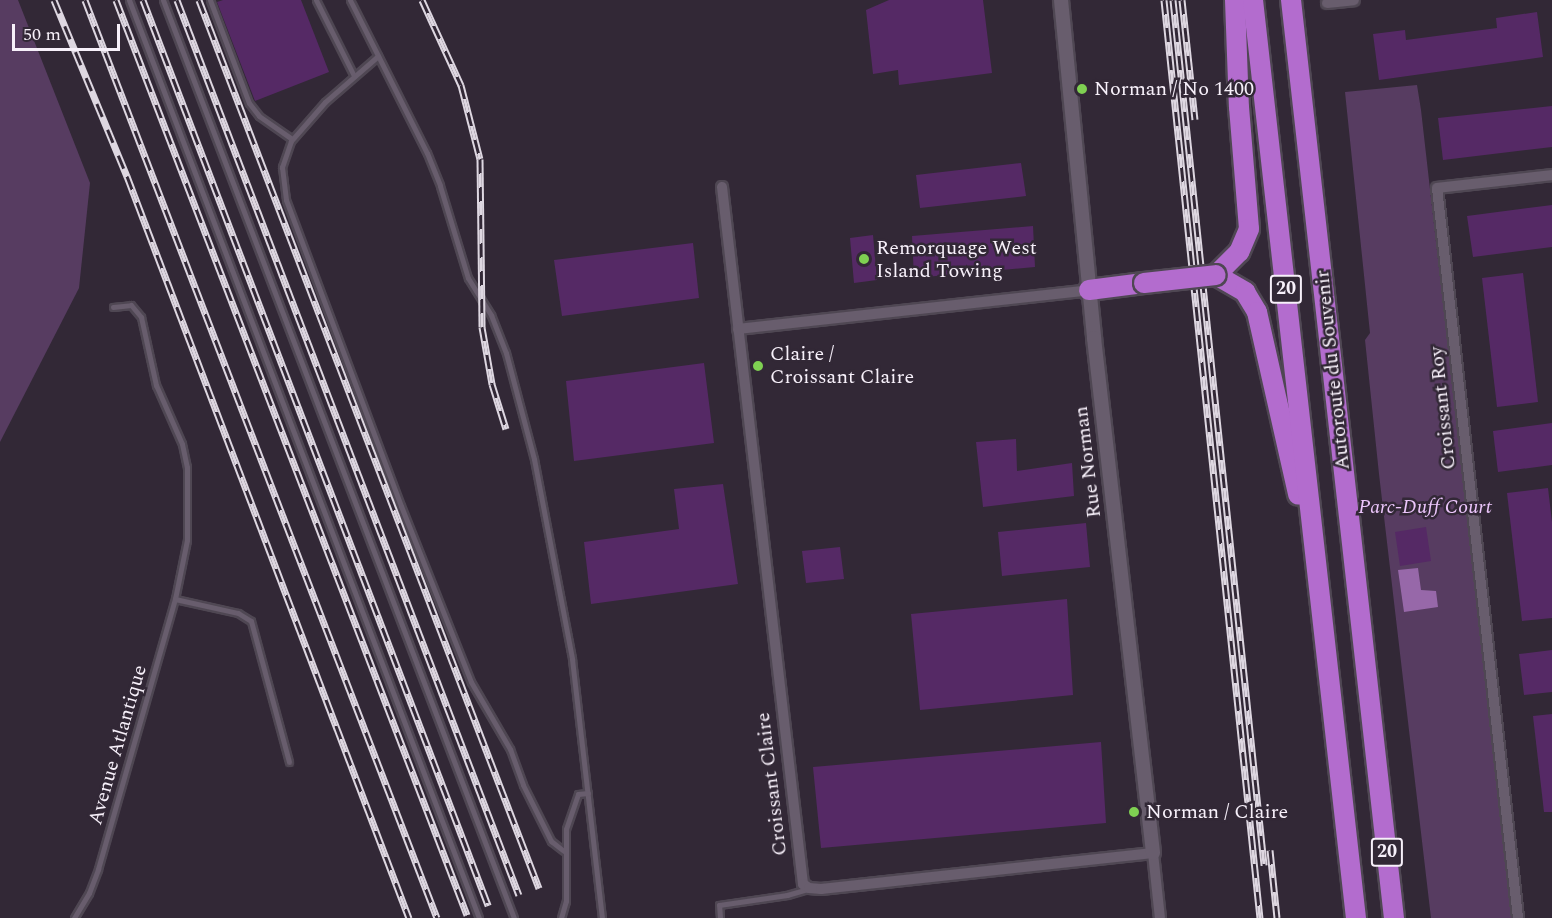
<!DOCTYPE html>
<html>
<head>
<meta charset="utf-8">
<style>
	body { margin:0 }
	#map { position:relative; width:1552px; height:918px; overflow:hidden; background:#322836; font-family:Spectral,serif }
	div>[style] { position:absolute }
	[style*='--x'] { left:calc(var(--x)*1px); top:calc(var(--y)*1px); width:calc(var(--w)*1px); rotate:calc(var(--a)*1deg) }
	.green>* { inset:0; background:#573c61 }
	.water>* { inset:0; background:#9768a9 }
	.building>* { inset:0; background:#552965 }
	.roads { filter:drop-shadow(2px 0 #4f4753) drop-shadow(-2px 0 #4f4753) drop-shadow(0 2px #4f4753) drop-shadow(0 -2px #4f4753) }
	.service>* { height:5px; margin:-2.5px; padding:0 2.5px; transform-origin:2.5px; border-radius:2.5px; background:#685d6d }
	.minor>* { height:10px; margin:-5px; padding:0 5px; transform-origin:5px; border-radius:5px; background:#685d6d }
	.tertiary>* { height:14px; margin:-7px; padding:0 7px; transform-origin:7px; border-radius:7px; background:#685d6d }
	.motorway>* { height:20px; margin:-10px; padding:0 10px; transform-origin:10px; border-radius:10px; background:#b36cce }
	.rail>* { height:7px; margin-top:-3.5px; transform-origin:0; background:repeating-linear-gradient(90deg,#322836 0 14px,#ded7e1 0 28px); box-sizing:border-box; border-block:2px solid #ded7e1 }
	.bridges { filter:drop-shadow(2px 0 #4f4753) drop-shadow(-2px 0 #4f4753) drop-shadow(0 2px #4f4753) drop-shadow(0 -2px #4f4753) }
	.motorway-bridge>* { height:20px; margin:-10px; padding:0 10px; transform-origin:10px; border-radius:10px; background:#b36cce }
	.dots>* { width:16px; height:16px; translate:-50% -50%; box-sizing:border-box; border:3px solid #322836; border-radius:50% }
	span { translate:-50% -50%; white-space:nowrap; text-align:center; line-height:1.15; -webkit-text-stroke:5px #322836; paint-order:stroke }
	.shield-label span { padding:2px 4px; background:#322836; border:2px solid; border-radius:4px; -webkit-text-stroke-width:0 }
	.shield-label { font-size:18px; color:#f7f0fa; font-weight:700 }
	.poi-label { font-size:20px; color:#f7f0fa }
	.left { translate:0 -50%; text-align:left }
	.street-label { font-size:20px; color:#f7f0fa }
	.park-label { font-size:20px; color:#ecc6fc; font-style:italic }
	.scale { position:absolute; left:12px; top:24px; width:108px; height:27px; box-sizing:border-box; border:3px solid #f7f0fa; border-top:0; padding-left:8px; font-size:18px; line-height:21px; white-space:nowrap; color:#f7f0fa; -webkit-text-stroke:4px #322836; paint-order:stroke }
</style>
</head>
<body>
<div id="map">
	<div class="green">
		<div style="clip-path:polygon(0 0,18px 0,90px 183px,79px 288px,0 442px)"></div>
		<div style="clip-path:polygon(1417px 85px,1421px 110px,1513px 918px,1431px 918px,1379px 474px,1365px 340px,1370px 333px,1345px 92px)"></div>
	</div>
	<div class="water">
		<div style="clip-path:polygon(1418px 568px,1421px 590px,1436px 591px,1438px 607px,1404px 612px,1398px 570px)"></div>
	</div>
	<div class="building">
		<div style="clip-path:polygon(223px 0,301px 0,329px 72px,255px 101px,217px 2px)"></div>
		<div style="clip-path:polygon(889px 0,983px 0,992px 73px,899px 85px,898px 70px,873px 74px,866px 10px)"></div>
		<div style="clip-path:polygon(1537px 12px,1543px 57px,1379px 80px,1373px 34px,1405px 30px,1406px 40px,1497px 28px,1496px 18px)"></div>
		<div style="clip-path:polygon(1552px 106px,1552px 147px,1443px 160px,1438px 118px)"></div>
		<div style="clip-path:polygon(1021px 163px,1026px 196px,920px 208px,916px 175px)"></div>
		<div style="clip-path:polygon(1552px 205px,1552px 247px,1473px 257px,1467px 216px)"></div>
		<div style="clip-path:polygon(1033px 226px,1035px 267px,914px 278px,912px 236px)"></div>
		<div style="clip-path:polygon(873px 235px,877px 280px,854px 283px,850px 238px)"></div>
		<div style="clip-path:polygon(693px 243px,699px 298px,562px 316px,554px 260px)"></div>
		<div style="clip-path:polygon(1523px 273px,1538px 402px,1497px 407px,1482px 278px)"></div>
		<div style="clip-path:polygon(704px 363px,714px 443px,574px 461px,566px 381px)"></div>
		<div style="clip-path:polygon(1552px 423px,1552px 465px,1498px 472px,1493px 431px)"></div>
		<div style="clip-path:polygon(1016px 439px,1017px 471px,1072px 463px,1074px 496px,983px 507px,976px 442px)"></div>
		<div style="clip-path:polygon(723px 484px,738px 584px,591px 604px,584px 542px,679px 529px,674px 489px)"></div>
		<div style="clip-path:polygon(1548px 488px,1552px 522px,1552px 618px,1522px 621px,1507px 493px)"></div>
		<div style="clip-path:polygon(1086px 523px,1090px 567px,1002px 576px,998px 532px)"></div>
		<div style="clip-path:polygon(1426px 527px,1431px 561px,1400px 566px,1395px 532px)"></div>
		<div style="clip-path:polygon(840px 547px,844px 579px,806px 583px,802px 551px)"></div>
		<div style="clip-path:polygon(1067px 599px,1073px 695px,920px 710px,911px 614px)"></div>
		<div style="clip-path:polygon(1552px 650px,1552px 692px,1524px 695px,1519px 654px)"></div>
		<div style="clip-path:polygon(1552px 714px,1552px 812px,1544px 812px,1533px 716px)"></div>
		<div style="clip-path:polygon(1101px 742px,1106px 823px,821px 848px,813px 767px)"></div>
	</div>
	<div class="roads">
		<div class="service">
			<div style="--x:129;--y:0;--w:982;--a:69.13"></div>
			<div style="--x:163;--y:0;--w:983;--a:69.08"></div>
			<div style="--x:210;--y:0;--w:110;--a:69.3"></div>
			<div style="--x:249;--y:103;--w:16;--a:52"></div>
			<div style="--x:259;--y:116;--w:40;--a:34.9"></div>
			<div style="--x:316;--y:0;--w:85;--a:63.4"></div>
			<div style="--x:350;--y:0;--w:171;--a:63.3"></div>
			<div style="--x:427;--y:153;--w:35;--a:68"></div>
			<div style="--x:440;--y:186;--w:96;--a:73.1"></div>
			<div style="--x:468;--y:278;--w:44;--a:58.1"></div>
			<div style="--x:491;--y:315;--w:41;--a:68.5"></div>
			<div style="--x:506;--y:353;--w:110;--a:75.2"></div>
			<div style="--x:534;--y:459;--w:204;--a:79.2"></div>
			<div style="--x:572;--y:659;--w:261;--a:83.4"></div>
			<div style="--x:378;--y:56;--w:70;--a:139"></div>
			<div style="--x:325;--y:102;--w:52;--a:131.1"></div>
			<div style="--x:291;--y:141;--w:28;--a:109"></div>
			<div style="--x:282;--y:167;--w:33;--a:83"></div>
			<div style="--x:286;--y:200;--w:327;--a:69.4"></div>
			<div style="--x:401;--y:506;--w:189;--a:68.3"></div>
			<div style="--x:471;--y:682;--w:78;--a:59.8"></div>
			<div style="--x:510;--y:749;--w:38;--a:70"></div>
			<div style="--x:523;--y:785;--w:63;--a:63.4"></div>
			<div style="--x:551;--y:841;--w:16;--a:38"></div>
			<div style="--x:113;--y:307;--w:18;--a:-6"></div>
			<div style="--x:131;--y:305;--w:16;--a:50"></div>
			<div style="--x:141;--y:317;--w:70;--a:77.6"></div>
			<div style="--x:156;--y:385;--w:64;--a:66.2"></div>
			<div style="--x:182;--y:444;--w:24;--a:78"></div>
			<div style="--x:187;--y:467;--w:73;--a:90"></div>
			<div style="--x:187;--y:540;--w:60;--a:101.5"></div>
			<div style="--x:74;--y:918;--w:29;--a:-59"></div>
			<div style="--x:89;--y:893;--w:26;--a:-69"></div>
			<div style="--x:98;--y:869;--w:281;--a:-74.1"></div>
			<div style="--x:175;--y:599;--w:65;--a:12.5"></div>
			<div style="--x:238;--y:613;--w:15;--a:32"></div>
			<div style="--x:251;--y:621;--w:146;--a:74.9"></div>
			<div style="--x:561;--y:918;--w:18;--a:-74"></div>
			<div style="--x:566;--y:901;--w:72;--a:-90"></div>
			<div style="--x:566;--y:829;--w:37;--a:-71"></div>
			<div style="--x:578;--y:794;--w:10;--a:-6"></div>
			<div style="--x:720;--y:918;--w:13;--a:-94"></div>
			<div style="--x:719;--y:905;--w:69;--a:-8.4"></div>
			<div style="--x:787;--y:895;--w:22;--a:-16"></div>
		</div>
		<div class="minor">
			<div style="--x:1327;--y:3;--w:27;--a:-6"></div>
			<div style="--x:722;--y:187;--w:702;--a:83.37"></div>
			<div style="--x:803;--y:884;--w:7;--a:34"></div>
			<div style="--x:809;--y:888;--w:12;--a:5"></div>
			<div style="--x:821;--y:889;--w:334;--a:-6.2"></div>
			<div style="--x:1153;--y:853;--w:65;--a:83.9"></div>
			<div style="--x:738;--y:329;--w:353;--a:-6.3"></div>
			<div style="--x:1518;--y:918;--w:734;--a:-96.33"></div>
			<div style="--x:1437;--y:188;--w:116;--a:-6.4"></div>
		</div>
		<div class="tertiary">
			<div style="--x:1061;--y:0;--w:340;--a:84.4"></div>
			<div style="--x:1094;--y:338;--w:518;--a:83.46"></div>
		</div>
		<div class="motorway">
			<div style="--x:1235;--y:0;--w:107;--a:87.9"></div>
			<div style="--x:1239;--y:107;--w:122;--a:85.3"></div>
			<div style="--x:1249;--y:229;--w:25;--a:113"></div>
			<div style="--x:1239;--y:252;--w:33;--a:135"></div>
			<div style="--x:1216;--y:275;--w:34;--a:30"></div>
			<div style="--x:1245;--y:292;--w:23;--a:59"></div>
			<div style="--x:1257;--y:312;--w:187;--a:77.3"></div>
			<div style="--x:1253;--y:0;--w:924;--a:83.6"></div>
			<div style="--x:1291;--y:0;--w:924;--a:83.6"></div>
			<div style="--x:1089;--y:290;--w:55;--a:-7.3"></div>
		</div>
	</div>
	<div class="rail">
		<div style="--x:54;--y:0;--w:191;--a:67.5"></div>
		<div style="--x:127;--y:176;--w:794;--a:69.19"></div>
		<div style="--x:85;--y:0;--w:983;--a:69.02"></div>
		<div style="--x:116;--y:0;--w:980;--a:69.01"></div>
		<div style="--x:143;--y:0;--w:969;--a:69.13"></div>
		<div style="--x:177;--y:0;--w:958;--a:69.09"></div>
		<div style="--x:199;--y:0;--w:951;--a:69.05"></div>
		<div style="--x:422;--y:0;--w:94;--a:65.4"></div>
		<div style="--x:461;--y:85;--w:76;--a:75.6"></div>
		<div style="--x:480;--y:159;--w:168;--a:89.3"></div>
		<div style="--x:482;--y:327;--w:58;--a:80"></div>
		<div style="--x:492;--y:384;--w:47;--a:72.7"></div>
		<div style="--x:1164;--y:0;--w:923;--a:84.03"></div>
		<div style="--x:1173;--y:0;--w:870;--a:83.99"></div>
		<div style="--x:1182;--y:0;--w:120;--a:83.8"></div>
		<div style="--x:1270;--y:850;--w:68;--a:84.1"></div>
	</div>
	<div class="bridges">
		<div class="motorway-bridge">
			<div style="--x:1144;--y:283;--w:72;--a:-6.3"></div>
		</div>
	</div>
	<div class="dots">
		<div style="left:1082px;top:89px;background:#7fd052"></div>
		<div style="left:864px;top:259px;background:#7fd052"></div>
		<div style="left:758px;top:366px;background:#7fd052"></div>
		<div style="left:1134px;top:812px;background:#7fd052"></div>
	</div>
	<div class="shield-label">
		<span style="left:1286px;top:289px">20</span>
		<span style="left:1387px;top:852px">20</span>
	</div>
	<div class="poi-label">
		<span class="left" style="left:1094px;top:89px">Norman / No 1400</span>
		<span class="left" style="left:876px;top:260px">Remorquage West<br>Island Towing</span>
		<span class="left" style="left:770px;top:366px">Claire /<br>Croissant Claire</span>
		<span class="left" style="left:1146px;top:812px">Norman / Claire</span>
	</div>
	<div class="street-label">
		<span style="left:1333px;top:370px;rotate:-96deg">Autoroute du Souvenir</span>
		<span style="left:1443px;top:408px;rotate:-96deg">Croissant Roy</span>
		<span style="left:1088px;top:462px;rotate:-97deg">Rue Norman</span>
		<span style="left:118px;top:745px;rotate:-74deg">Avenue Atlantique</span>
		<span style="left:772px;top:784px;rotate:-97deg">Croissant Claire</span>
	</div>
	<div class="park-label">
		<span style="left:1425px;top:507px">Parc-Duff Court</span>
	</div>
	<div class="scale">50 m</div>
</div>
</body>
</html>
